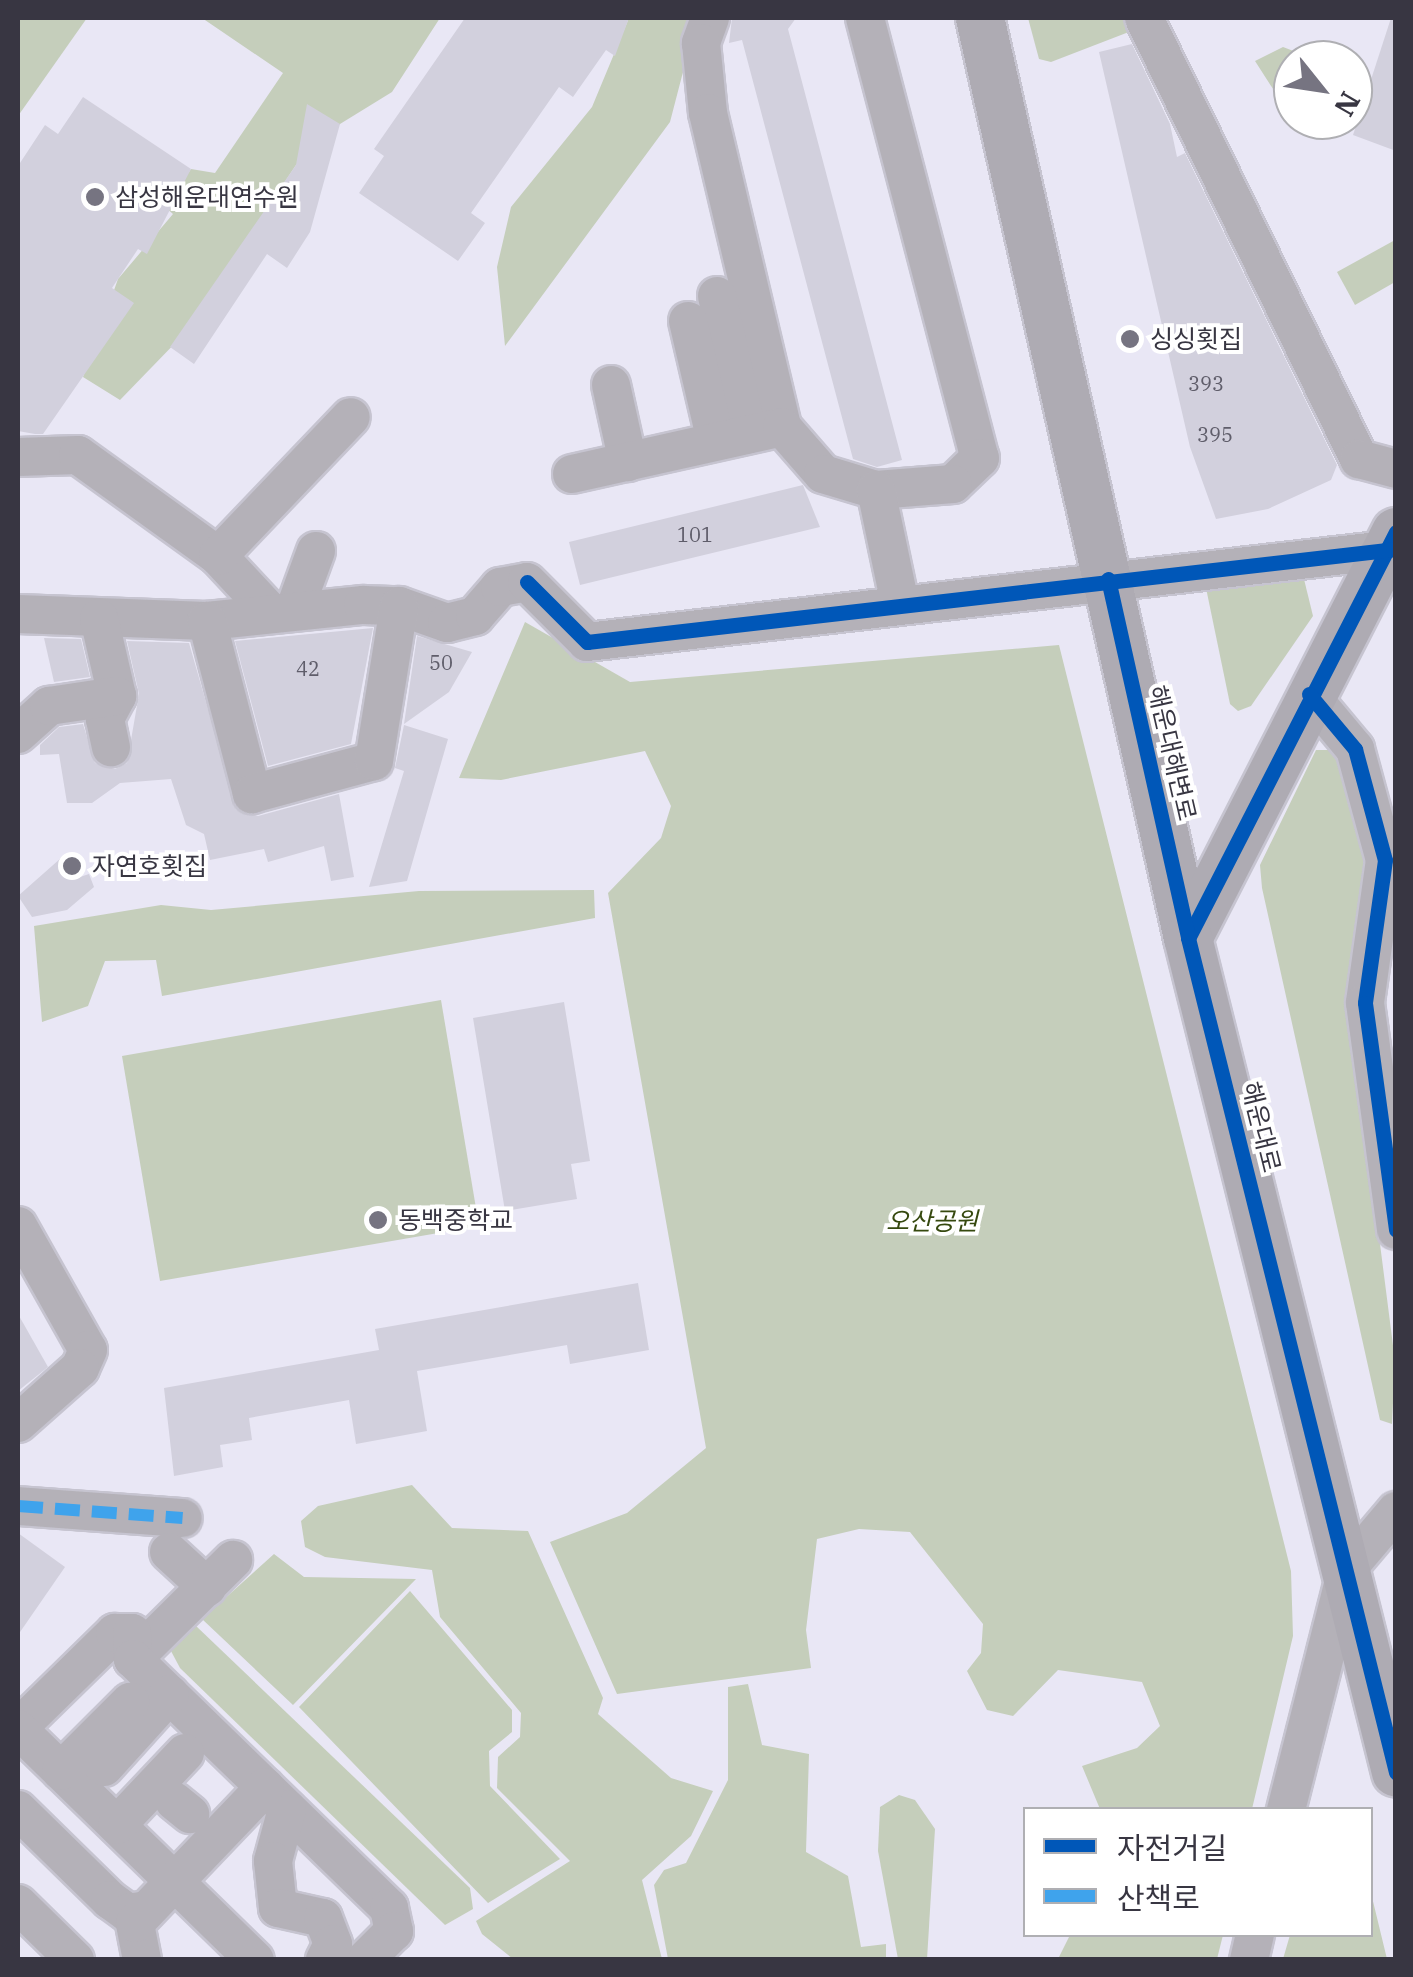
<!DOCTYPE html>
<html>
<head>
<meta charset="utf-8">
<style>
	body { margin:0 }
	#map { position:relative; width:1413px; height:1977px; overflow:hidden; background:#e9e7f5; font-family:"IBM Plex Serif","Noto Sans KR",serif }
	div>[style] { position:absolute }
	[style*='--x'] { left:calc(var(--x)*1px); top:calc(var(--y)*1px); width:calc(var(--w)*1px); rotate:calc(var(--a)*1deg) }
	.green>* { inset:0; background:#c5cebb }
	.building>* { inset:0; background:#d2d0dd }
	.roads { filter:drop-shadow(2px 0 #c6c4d0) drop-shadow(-2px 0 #c6c4d0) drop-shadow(0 2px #c6c4d0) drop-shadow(0 -2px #c6c4d0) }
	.minor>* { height:38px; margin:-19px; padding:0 19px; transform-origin:19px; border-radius:19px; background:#b4b1b8 }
	.major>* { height:48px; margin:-24px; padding:0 24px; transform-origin:24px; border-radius:24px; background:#aeabb3 }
	.quiet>* { height:12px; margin-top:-6px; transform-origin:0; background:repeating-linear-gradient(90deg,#3fa3ec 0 25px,transparent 0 37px) }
	.cycleway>* { height:15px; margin:-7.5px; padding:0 7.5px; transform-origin:7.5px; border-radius:7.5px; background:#0057b8 }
	.dots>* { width:28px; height:28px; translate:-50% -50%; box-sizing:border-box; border:5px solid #fff; border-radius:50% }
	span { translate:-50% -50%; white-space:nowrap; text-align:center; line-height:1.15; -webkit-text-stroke:8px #fff; paint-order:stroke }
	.number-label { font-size:20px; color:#5f5d6a }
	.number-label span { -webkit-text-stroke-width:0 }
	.poi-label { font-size:25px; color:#383642 }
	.left { translate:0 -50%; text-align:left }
	.street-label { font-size:25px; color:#383642 }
	.park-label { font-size:25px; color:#36490f; font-style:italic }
	.frame { position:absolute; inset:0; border:20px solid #383642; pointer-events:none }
	.legend { position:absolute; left:1023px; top:1807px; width:350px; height:130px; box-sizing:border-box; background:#fff; border:2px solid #afafb3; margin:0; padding:12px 18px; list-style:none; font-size:30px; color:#383642 }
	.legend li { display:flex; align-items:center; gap:20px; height:50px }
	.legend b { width:50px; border:2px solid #afafb3 }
	.north { position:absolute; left:1273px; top:40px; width:100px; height:100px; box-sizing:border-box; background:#fff; border:2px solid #afafb3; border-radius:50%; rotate:120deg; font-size:28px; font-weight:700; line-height:40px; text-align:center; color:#383642 }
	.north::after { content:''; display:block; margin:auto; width:35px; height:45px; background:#767481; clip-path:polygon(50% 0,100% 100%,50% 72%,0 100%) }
</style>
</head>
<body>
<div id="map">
	<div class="green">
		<div style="clip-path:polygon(18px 18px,87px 18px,18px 116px)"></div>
		<div style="clip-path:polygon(202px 18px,440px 18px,392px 92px,340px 124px,296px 165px,182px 336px,120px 400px,83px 377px,118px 279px,173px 214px,165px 207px,191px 169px,215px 173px,283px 73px)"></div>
		<div style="clip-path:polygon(629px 18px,697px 18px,670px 122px,505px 346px,497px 267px,511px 207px,592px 107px)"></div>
		<div style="clip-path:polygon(1028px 18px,1128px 18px,1134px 30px,1051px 62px,1039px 59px)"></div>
		<div style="clip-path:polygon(1283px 47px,1317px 60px,1293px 60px,1293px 120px,1255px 61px)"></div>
		<div style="clip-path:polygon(1395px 240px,1395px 282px,1355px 305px,1337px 272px)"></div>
		<div style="clip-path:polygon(1302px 571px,1313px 616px,1251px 706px,1238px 711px,1230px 704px,1206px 588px)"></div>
		<div style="clip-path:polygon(525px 622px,630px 682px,1059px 645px,1291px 1571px,1293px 1636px,1252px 1809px,1100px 1809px,1082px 1766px,1137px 1748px,1160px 1726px,1142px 1682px,1058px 1670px,1013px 1716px,987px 1710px,967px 1671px,981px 1653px,983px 1624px,910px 1532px,859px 1529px,817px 1539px,806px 1630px,811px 1668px,617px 1694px,550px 1542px,627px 1513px,706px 1448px,608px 893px,661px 838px,671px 806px,645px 751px,501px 780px,459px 778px)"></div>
		<div style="clip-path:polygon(1316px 750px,1334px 750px,1350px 777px,1371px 861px,1349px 1002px,1395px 1361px,1392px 1424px,1380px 1420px,1262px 888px,1260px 865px)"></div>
		<div style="clip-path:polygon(594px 890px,595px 918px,162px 996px,156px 960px,105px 961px,88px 1006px,42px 1022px,34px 926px,161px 905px,211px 910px,419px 891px)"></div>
		<div style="clip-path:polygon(441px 1000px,479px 1226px,160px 1281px,122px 1056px)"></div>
		<div style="clip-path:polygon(412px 1485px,452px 1528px,528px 1531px,603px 1698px,598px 1714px,671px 1778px,713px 1791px,691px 1836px,642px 1880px,662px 1959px,513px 1959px,482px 1934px,476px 1921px,570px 1861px,497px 1788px,498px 1757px,520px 1737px,521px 1713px,440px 1617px,432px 1570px,325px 1557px,305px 1547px,301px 1521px,318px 1506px)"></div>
		<div style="clip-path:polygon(274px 1554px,304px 1577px,416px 1579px,293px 1705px,202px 1619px)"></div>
		<div style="clip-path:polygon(410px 1591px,512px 1710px,512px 1732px,489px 1751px,490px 1786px,560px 1859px,488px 1903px,299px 1707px)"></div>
		<div style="clip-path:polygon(195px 1625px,470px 1888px,473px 1909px,445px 1925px,180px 1668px,171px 1651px)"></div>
		<div style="clip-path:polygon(748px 1684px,762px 1745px,809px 1754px,806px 1852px,848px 1876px,861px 1947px,886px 1944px,886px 1959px,668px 1959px,654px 1885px,664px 1870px,686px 1863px,728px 1780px,728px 1687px)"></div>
		<div style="clip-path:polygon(899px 1795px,915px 1800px,935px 1829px,927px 1959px,898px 1959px,878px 1851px,880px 1807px)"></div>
		<div style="clip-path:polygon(1371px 1893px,1387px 1959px,1283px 1959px,1290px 1935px,1370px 1934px)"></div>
		<div style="clip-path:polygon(1070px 1935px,1070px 1934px,1223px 1935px,1217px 1959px,1058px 1959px)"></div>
	</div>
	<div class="building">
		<div style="clip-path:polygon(465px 18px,629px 18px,615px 56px,606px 50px,573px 97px,559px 87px,471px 213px,485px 223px,458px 261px,359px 193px,384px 156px,374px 149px)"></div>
		<div style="clip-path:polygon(732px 18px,796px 18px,788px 29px,902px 460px,877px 467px,853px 459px,742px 40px,729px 43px)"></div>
		<div style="clip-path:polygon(1391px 18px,1396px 19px,1396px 151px,1353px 135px)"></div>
		<div style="clip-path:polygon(1132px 44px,1170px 124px,1177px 157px,1185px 153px,1337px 465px,1331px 480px,1268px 509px,1216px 519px,1190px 447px,1099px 52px)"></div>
		<div style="clip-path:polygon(83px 97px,191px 169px,147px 254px,138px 249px,112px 288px,134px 303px,43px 434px,35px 434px,18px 431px,18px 166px,45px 125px,58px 134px)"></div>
		<div style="clip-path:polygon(307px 104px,340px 124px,310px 232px,287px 268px,267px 254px,194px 364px,170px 347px,296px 165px)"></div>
		<div style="clip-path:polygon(803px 485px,820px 527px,580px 585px,569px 542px)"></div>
		<div style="clip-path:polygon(373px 628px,351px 744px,268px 766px,235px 641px)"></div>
		<div style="clip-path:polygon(417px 636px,472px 652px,449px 692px,404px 724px)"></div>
		<div style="clip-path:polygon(44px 638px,81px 639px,90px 677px,54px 682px)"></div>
		<div style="clip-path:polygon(127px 641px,189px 643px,237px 810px,258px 816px,339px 794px,354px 877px,331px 881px,324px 846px,268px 862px,264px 849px,210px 860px,204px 834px,186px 825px,171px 779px,120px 783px,92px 803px,67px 803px,59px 754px,40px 755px,40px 745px,59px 727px,83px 724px,95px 763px,115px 769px,127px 763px,139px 694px)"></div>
		<div style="clip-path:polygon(404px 725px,448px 739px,407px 881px,369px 887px,404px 771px,395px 768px)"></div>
		<div style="clip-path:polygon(61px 858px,74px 879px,89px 874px,94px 887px,67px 910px,32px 917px,18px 896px)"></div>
		<div style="clip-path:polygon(564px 1002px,590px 1161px,571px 1164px,577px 1199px,505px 1211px,473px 1018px)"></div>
		<div style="clip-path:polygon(638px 1283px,649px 1350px,570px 1364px,567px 1345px,417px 1371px,427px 1431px,356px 1444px,349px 1400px,249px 1418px,252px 1440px,220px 1445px,223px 1467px,174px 1476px,164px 1388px,379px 1350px,375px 1329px)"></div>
		<div style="clip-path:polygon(18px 1314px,48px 1367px,18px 1391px)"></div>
		<div style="clip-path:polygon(18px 1533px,65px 1567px,18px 1635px)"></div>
	</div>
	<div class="roads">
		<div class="minor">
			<div style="--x:710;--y:18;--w:27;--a:110"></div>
			<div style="--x:701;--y:43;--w:70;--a:84.3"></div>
			<div style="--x:708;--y:113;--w:323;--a:76.7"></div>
			<div style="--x:865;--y:18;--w:455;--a:75.4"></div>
			<div style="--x:980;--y:458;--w:37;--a:136"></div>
			<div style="--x:953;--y:484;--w:77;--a:175.5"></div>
			<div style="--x:1144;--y:18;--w:491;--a:64"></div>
			<div style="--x:1359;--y:459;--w:38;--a:15"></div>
			<div style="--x:717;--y:296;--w:142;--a:77.4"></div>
			<div style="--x:688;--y:321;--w:123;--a:76.9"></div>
			<div style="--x:611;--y:385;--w:79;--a:77.6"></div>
			<div style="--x:18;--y:457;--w:60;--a:-1.9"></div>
			<div style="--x:78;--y:455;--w:173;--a:35.8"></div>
			<div style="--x:218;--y:556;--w:79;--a:47"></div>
			<div style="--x:572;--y:474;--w:215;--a:-12.6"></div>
			<div style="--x:782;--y:427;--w:62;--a:48.9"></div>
			<div style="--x:823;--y:474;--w:55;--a:16.8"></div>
			<div style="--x:876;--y:490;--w:116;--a:78.1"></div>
			<div style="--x:218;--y:556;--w:192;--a:-46.3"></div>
			<div style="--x:294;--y:611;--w:64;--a:-69.9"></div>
			<div style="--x:18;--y:614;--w:189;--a:2.1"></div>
			<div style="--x:207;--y:621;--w:157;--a:-5.9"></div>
			<div style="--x:363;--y:605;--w:36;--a:2"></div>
			<div style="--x:399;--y:606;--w:51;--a:19.5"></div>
			<div style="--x:447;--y:623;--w:29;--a:-14"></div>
			<div style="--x:475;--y:616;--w:38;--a:-49"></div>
			<div style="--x:500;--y:587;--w:27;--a:-10"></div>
			<div style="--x:527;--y:582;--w:85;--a:45"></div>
			<div style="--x:587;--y:642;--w:814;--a:-6.56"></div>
			<div style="--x:99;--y:618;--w:80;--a:77"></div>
			<div style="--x:117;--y:696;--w:26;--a:118"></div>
			<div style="--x:105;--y:719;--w:29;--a:78"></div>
			<div style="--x:207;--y:621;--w:179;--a:75.4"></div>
			<div style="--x:252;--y:794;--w:126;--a:-15.1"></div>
			<div style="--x:374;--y:761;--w:157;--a:-80.8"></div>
			<div style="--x:1309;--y:694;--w:72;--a:50.1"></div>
			<div style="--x:1355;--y:749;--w:115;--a:74.9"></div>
			<div style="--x:1385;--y:860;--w:144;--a:98"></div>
			<div style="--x:1365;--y:1003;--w:229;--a:82.2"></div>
			<div style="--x:18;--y:734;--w:42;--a:-42.1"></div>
			<div style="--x:49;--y:706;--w:69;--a:-8.4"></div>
			<div style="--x:18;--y:1226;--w:142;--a:60.6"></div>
			<div style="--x:88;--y:1350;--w:20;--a:114"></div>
			<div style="--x:80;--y:1368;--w:83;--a:138.4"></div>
			<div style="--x:18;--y:1506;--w:165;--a:4.2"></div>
			<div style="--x:169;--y:1552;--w:52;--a:42.6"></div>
			<div style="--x:133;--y:1659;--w:141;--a:-44.7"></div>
			<div style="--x:18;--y:1728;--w:136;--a:-44.4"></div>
			<div style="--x:115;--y:1633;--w:17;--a:0"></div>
			<div style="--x:132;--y:1633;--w:26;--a:88"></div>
			<div style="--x:133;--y:1659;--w:357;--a:44.2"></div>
			<div style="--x:389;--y:1908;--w:24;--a:78"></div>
			<div style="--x:394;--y:1931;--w:41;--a:135"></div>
			<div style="--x:18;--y:1729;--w:331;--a:44.3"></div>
			<div style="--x:104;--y:1767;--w:98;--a:-47.9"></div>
			<div style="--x:61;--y:1771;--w:98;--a:-45"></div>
			<div style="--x:174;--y:1801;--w:21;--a:39"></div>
			<div style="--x:287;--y:1809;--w:54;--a:105.1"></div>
			<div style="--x:273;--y:1861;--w:47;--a:83.9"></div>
			<div style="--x:278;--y:1908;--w:46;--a:12.5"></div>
			<div style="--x:323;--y:1918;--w:28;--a:69"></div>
			<div style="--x:333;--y:1944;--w:18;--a:117"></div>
			<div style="--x:18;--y:1810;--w:129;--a:44.4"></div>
			<div style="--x:110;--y:1900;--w:22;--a:36"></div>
			<div style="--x:128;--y:1913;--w:19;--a:-9"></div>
			<div style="--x:1286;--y:1810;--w:249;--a:-75.8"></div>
			<div style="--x:1347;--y:1569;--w:76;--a:-49.8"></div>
			<div style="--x:117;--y:1825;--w:99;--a:-46.6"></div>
			<div style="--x:18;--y:1904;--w:80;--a:44.5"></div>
			<div style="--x:142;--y:1960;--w:38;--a:-101"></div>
			<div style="--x:135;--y:1923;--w:188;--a:-46.3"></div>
			<div style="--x:1249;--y:1960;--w:27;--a:-77"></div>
		</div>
		<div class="major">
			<div style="--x:980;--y:18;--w:943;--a:77.26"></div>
			<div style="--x:1396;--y:532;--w:456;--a:117.1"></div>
			<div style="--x:1188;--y:938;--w:860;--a:76"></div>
		</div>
	</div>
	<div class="quiet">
		<div style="--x:18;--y:1506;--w:165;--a:4.2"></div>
	</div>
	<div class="cycleway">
		<div style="--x:1396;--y:532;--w:456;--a:117.1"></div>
		<div style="--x:1188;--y:938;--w:860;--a:76"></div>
		<div style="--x:1108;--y:579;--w:368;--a:77.4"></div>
		<div style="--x:527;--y:582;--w:85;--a:45"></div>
		<div style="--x:587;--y:642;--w:814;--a:-6.56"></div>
		<div style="--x:1309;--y:694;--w:72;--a:50.1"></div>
		<div style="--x:1355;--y:749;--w:115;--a:74.9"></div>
		<div style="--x:1385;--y:860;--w:144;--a:98"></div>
		<div style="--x:1365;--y:1003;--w:229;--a:82.2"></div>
	</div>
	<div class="dots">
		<div style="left:95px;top:197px;background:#767481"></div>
		<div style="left:1130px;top:339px;background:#767481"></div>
		<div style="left:72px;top:866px;background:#767481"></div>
		<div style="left:378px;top:1220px;background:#767481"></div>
	</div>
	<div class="number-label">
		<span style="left:1206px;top:383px">393</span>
		<span style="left:1215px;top:434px">395</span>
		<span style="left:695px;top:534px">101</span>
		<span style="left:441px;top:662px">50</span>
		<span style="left:308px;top:668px">42</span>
	</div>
	<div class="poi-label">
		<span class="left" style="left:115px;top:197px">삼성해운대연수원</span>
		<span class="left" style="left:1150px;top:339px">싱싱횟집</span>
		<span class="left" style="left:92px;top:866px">자연호횟집</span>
		<span class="left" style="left:398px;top:1220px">동백중학교</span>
	</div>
	<div class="street-label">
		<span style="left:1172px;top:753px;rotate:77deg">해운대해변로</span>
		<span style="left:1261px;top:1127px;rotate:76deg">해운대로</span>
	</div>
	<div class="park-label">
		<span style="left:932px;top:1221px">오산공원</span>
	</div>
	<div class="frame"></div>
	<ul class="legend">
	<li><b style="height:12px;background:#0057b8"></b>자전거길</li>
	<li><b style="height:12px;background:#3fa3ec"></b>산책로</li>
	</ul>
	<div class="north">N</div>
</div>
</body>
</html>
